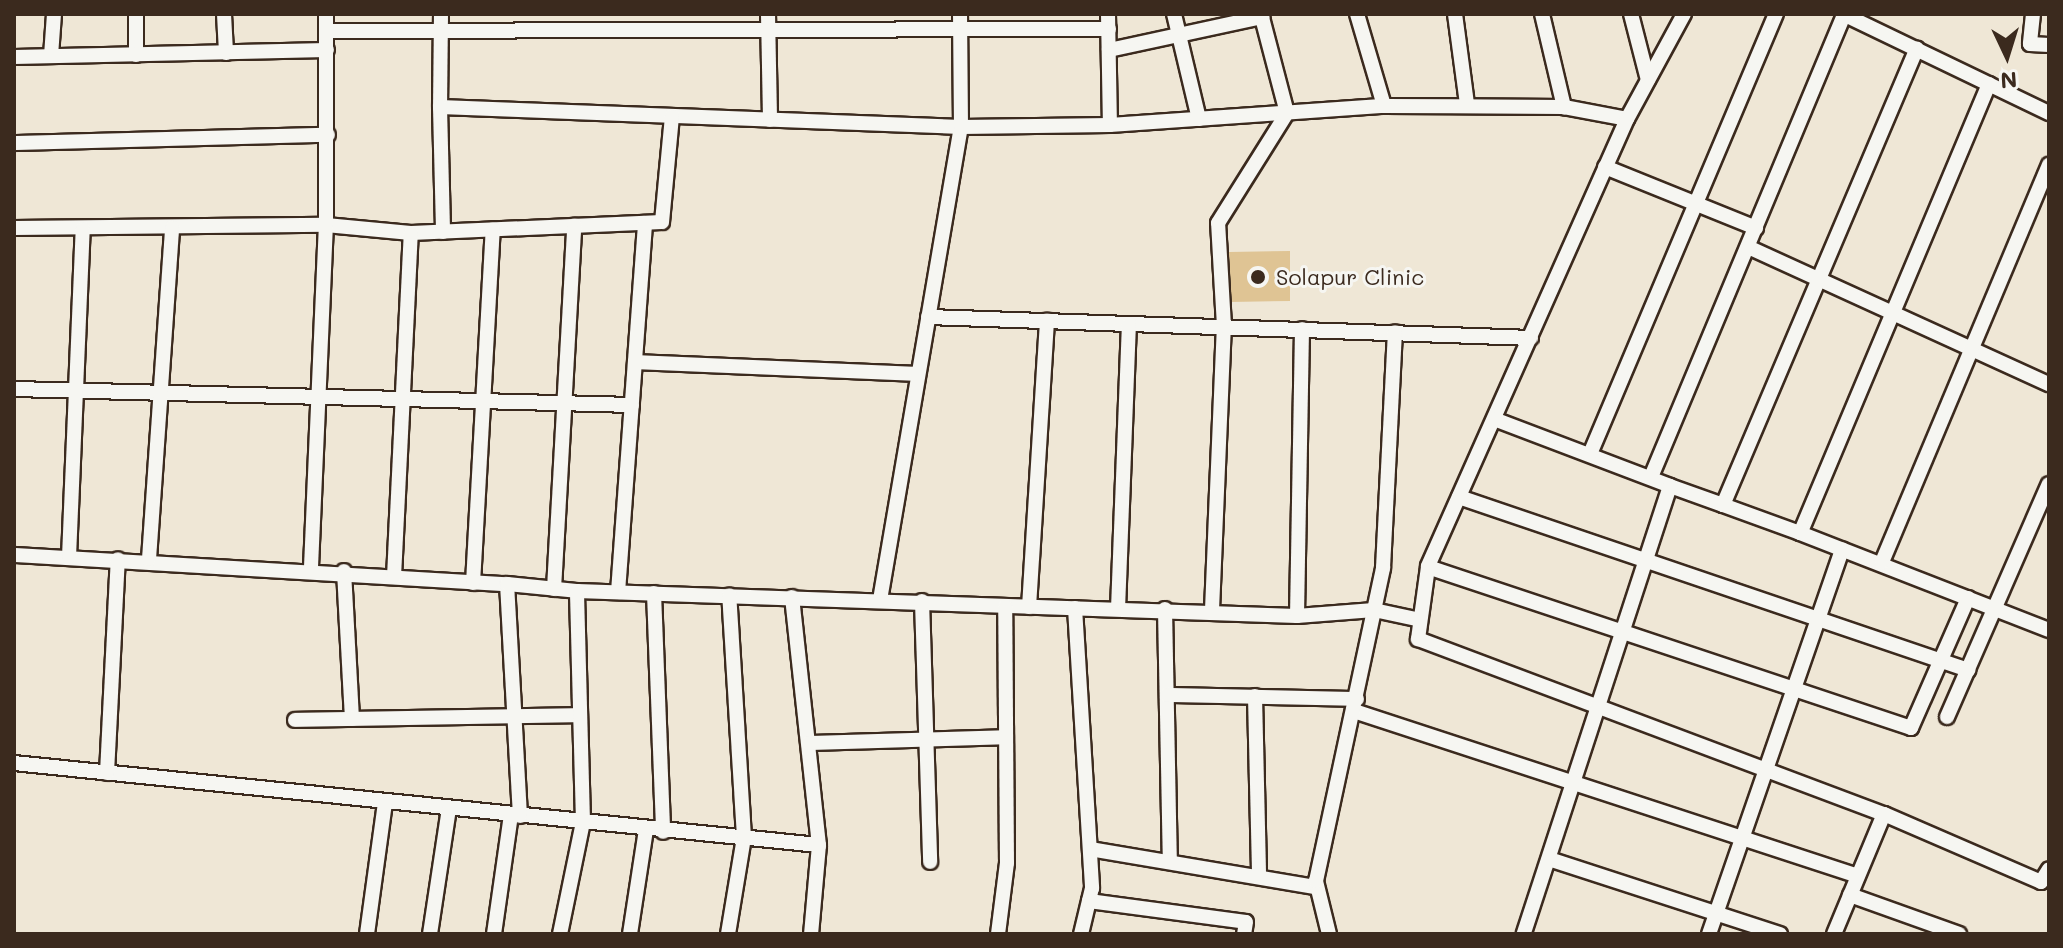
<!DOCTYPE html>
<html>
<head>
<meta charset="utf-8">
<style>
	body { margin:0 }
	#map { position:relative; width:2063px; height:948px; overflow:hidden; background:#efe7d6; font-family:Mali,sans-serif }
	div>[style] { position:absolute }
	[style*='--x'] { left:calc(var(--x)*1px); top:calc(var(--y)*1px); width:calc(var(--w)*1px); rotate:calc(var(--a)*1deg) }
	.building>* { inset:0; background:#dfc494 }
	.roads { filter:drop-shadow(2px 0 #3b2a1e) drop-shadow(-2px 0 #3b2a1e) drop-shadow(0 2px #3b2a1e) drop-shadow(0 -2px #3b2a1e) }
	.street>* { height:14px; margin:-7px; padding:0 7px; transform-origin:7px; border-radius:7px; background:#f6f6f2 }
	.dots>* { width:22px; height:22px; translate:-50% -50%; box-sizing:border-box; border:4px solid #f6f6f2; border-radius:50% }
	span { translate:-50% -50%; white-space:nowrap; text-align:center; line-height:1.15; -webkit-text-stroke:6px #f6f6f2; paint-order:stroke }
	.poi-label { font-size:22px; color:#3b2a1e }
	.left { translate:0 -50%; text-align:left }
	.frame { position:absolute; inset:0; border:16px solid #3b2a1e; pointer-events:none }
	.north { position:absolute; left:1967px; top:16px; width:80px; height:80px; -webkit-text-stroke:6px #f6f6f2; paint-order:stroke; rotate:176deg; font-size:22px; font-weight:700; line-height:32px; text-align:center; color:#3b2a1e }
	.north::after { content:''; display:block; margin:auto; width:28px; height:36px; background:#3b2a1e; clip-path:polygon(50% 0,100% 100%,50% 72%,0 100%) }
</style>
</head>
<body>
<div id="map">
	<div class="building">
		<div style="clip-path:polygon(1290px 251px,1290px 301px,1230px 302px,1229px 252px)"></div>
	</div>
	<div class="roads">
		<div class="street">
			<div style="--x:224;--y:14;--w:39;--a:87"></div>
			<div style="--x:441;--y:14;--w:93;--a:90.6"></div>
			<div style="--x:440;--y:107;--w:521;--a:2.2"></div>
			<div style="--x:961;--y:127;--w:149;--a:-0.8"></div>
			<div style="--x:1110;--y:125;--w:275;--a:-4"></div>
			<div style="--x:1384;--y:106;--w:180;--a:0.3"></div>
			<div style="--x:768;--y:14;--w:106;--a:88.9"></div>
			<div style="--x:1108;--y:14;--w:111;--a:89"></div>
			<div style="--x:1174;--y:14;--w:108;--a:76.6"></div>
			<div style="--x:1357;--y:14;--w:96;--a:73.6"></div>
			<div style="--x:1455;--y:14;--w:91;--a:82.4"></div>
			<div style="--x:1542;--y:14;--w:96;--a:76.7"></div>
			<div style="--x:1564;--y:107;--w:64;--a:10.8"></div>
			<div style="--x:1631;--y:14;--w:68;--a:75.6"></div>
			<div style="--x:1684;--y:14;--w:119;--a:118.5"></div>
			<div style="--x:1627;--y:119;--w:490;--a:114"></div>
			<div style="--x:1428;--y:567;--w:73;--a:97.9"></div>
			<div style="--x:1418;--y:639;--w:498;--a:20.6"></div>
			<div style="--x:1884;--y:814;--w:171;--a:23.4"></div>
			<div style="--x:2041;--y:882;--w:15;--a:-58"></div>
			<div style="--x:1843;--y:14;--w:229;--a:25.7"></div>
			<div style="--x:2033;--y:14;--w:30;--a:96"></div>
			<div style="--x:2030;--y:44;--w:19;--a:3"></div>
			<div style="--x:326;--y:31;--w:783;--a:-0.15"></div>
			<div style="--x:1109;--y:50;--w:157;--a:-12.2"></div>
			<div style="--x:136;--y:55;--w:41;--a:-90"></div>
			<div style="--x:51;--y:56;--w:42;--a:-85.9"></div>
			<div style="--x:14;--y:57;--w:313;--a:-1.3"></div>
			<div style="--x:1989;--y:84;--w:487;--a:112.8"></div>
			<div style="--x:1800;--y:533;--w:267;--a:21.3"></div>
			<div style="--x:440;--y:107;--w:125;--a:88.6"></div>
			<div style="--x:14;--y:143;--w:314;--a:-1.5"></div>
			<div style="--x:1605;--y:167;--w:163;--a:22"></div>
			<div style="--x:14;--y:228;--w:312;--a:-0.6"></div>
			<div style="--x:326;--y:225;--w:85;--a:5.4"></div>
			<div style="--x:411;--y:233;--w:251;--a:-2.5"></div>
			<div style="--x:662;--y:222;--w:106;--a:-84.6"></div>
			<div style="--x:1748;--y:247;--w:331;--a:24.5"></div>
			<div style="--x:928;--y:317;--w:603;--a:1.99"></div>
			<div style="--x:635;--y:362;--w:283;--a:2.4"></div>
			<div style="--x:14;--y:389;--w:618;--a:1.48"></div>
			<div style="--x:1494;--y:419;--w:188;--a:20.8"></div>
			<div style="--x:1670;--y:486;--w:471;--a:108.1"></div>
			<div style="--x:1590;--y:454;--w:478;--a:-67.1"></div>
			<div style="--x:1651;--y:477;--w:501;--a:-67.33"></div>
			<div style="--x:1670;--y:486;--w:56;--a:19.7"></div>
			<div style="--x:1723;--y:505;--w:496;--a:-67"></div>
			<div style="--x:1459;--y:497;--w:538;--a:18.77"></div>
			<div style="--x:1723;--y:505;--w:82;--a:20"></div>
			<div style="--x:14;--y:555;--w:494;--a:3.4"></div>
			<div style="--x:69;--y:557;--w:328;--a:-87.6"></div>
			<div style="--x:149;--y:559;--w:332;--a:-86"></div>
			<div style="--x:1882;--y:562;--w:431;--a:-67.2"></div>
			<div style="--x:311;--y:567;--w:342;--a:-87.5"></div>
			<div style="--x:326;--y:225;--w:211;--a:-90"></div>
			<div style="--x:1428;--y:567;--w:509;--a:18.43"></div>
			<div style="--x:1911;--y:728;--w:142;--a:-66.3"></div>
			<div style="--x:344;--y:571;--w:148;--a:86.9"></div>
			<div style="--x:394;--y:577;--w:344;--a:-87.2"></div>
			<div style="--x:473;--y:583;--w:354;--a:-86.8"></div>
			<div style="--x:554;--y:589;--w:364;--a:-86.8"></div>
			<div style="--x:618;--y:592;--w:370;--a:-85.8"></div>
			<div style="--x:654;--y:593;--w:239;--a:87.8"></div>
			<div style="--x:792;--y:597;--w:249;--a:83.8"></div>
			<div style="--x:880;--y:600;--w:480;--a:-80.3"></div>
			<div style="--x:961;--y:127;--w:113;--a:-90.5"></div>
			<div style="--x:922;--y:601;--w:261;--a:88.2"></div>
			<div style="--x:1029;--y:607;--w:287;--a:-86.4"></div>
			<div style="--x:1075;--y:608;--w:281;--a:86.5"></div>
			<div style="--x:1092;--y:888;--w:47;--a:103.4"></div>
			<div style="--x:1118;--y:609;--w:285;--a:-87.8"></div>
			<div style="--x:1165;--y:609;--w:253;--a:88.9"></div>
			<div style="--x:1212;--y:610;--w:284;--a:-87.6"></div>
			<div style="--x:1224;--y:326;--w:103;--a:-93.3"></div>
			<div style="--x:1218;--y:223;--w:130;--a:-57.9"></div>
			<div style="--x:1287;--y:113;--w:102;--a:-104.7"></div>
			<div style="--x:1297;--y:616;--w:287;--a:-89"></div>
			<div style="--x:1167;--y:695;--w:190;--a:1.2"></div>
			<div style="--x:1255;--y:696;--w:181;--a:88.7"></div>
			<div style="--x:1354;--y:711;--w:530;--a:18.13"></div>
			<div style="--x:1947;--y:717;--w:254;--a:-66.4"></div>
			<div style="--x:295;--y:720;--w:285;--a:-1"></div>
			<div style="--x:809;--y:743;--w:197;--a:-1.7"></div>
			<div style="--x:14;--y:763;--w:809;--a:5.82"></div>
			<div style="--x:819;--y:845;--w:89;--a:95.1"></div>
			<div style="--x:107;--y:773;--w:214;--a:-87.1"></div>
			<div style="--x:520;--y:816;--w:232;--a:-93.2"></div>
			<div style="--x:507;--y:584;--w:70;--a:5.7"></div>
			<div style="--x:1090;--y:849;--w:228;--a:9.6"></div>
			<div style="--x:1549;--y:859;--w:243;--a:18"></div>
			<div style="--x:1850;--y:895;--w:116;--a:19.7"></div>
			<div style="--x:1089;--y:901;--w:158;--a:7.6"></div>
			<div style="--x:1246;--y:922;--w:12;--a:99"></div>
			<div style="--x:367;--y:934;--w:132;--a:-82.2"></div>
			<div style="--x:430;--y:934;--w:126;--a:-81.4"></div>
			<div style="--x:494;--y:934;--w:120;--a:-81.9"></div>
			<div style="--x:560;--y:934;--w:114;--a:-78.4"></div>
			<div style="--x:583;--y:822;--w:231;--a:-91.5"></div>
			<div style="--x:577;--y:591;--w:720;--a:1.99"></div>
			<div style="--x:1297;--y:616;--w:77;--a:-4.5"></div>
			<div style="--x:1374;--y:610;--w:43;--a:12.1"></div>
			<div style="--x:630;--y:934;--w:105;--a:-81.3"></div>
			<div style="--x:728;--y:934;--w:98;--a:-80.6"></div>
			<div style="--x:744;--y:837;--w:242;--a:-93.5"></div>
			<div style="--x:998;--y:934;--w:72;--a:-82.8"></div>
			<div style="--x:1007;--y:863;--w:256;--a:-90.4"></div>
			<div style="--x:1329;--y:934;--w:55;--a:-103.8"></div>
			<div style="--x:1316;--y:881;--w:320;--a:-77.9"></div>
			<div style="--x:1383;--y:568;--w:236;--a:-87.1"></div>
			<div style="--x:1709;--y:934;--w:407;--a:-70.9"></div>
			<div style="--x:1834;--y:934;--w:130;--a:-67.4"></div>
		</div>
	</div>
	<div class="dots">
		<div style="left:1258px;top:277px;background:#3b2a1e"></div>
	</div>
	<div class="poi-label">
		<span class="left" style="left:1276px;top:277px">Solapur Clinic</span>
	</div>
	<div class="frame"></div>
	<div class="north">N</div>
</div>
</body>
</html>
